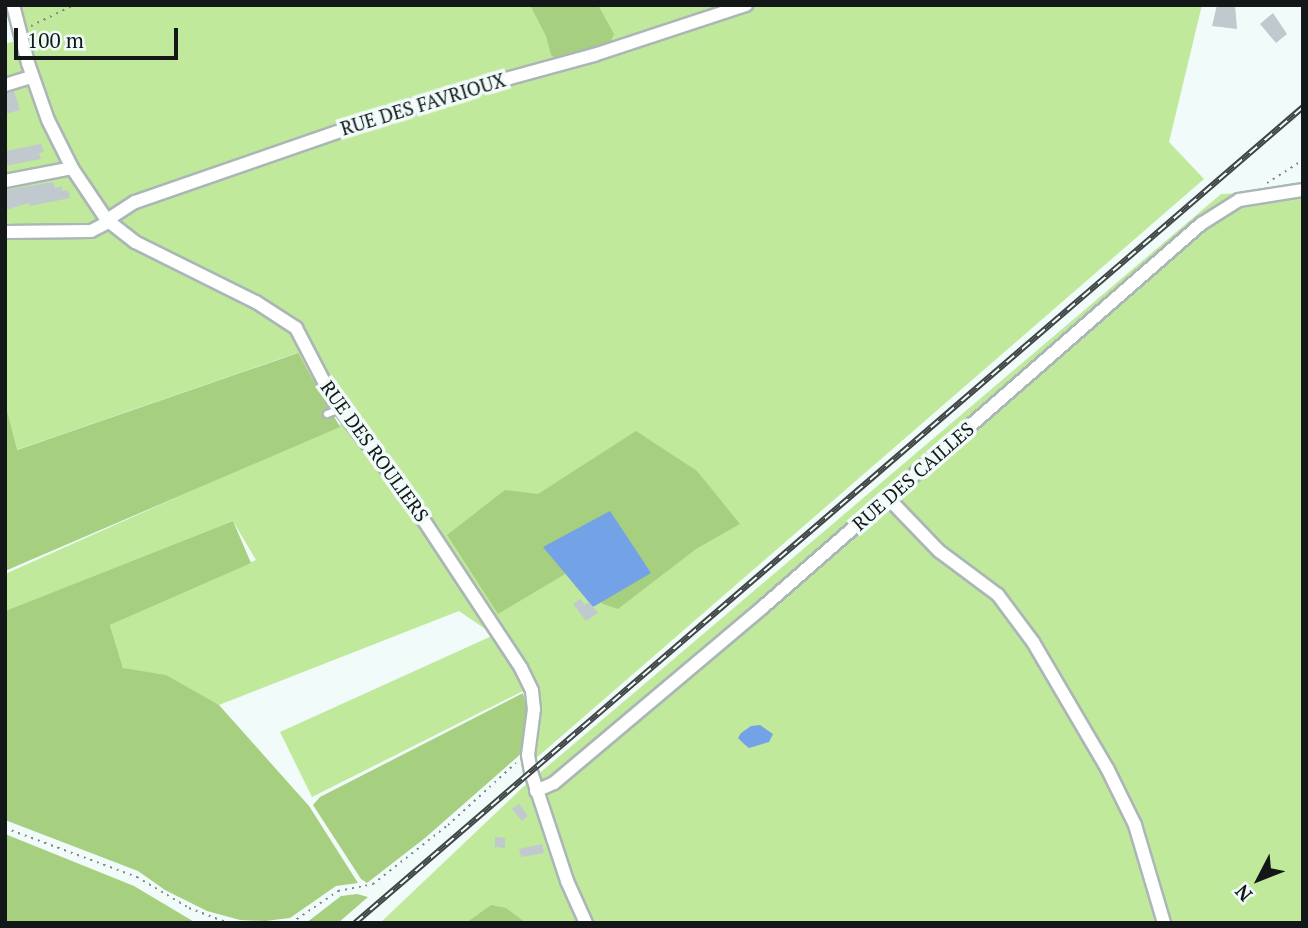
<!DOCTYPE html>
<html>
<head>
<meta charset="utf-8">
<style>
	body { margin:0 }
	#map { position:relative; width:1308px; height:928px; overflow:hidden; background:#f0fbfa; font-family:"PT Serif",serif }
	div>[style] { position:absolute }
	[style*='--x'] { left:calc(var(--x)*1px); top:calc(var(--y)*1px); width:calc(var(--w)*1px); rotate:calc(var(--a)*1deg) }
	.green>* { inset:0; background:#c1e99b }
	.forest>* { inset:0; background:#a7cf80 }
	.water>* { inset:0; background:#74a2e6 }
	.building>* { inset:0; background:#c0c9ce }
	.path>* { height:2px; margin-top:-1px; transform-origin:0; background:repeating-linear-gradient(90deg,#818888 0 2px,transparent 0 7px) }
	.roads { filter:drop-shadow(2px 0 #abb6b6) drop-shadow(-2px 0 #abb6b6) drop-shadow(0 2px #abb6b6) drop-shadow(0 -2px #abb6b6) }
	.service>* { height:6px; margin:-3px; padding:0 3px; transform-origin:3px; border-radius:3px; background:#fff }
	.minor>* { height:12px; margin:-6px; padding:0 6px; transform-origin:6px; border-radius:6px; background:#fff }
	.rail>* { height:6px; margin-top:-3px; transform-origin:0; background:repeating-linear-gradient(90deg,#f0fbfa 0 10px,#3f4444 0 20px); box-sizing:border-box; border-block:2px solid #3f4444 }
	span { translate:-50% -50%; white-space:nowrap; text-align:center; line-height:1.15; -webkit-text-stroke:7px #f0fbfa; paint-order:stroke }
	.street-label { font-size:19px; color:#131717 }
	.frame { position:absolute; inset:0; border:7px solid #131717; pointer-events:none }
	.north { position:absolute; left:1224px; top:844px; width:70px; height:70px; -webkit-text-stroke:5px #f0fbfa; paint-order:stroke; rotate:228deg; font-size:19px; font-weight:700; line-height:28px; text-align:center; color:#131717 }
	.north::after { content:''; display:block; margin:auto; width:24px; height:32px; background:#131717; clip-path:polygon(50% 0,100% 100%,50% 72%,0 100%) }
	.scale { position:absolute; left:14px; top:28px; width:164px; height:32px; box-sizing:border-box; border:4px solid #131717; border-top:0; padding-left:9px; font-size:21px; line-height:24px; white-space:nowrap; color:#131717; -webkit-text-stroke:5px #f0fbfa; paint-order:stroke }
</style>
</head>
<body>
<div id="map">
	<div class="green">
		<div style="clip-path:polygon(19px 5px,1202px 5px,1169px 142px,1204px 179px,534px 760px,525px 690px,312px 797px,280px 732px,494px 635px,459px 611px,219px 705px,123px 668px,110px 625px,256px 560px,233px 521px,5px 611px,5px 574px,343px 423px,297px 353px,16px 450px,5px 403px,5px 44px,30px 36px)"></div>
		<div style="clip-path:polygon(1303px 190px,1303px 923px,380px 923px,522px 788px,1221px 194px)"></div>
	</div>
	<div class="forest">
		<div style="clip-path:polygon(533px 5px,598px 5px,614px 34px,611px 41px,556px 59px,551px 55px,546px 36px,531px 7px)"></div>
		<div style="clip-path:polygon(298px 353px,340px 427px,5px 571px,5px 403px,17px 450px)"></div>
		<div style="clip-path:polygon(636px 431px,697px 471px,740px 524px,696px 549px,618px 609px,603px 604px,572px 570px,498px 614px,447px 535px,505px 490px,538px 494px)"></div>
		<div style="clip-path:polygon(233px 521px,251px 563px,110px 625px,123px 668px,166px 675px,219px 705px,309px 806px,358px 883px,336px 886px,290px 918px,265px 921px,240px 920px,207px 911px,165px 890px,138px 871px,5px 820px,5px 611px)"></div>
		<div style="clip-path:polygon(523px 693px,527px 710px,523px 752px,425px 838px,367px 883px,361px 879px,313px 805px,320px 797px)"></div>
		<div style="clip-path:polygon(5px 834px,134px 886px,196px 923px,5px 923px)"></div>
		<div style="clip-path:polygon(357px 894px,368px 897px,338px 923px,306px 923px,341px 896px)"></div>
		<div style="clip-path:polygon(491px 905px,506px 908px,526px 923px,466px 923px)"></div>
	</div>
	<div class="water">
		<div style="clip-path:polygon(610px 511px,651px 573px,593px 607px,543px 547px)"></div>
		<div style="clip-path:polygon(760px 725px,773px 734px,769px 742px,749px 748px,744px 744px,738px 738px,741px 733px,751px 726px)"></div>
	</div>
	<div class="building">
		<div style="clip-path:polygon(1217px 5px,1235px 5px,1237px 29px,1212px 26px)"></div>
		<div style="clip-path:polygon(1273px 13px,1287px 34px,1276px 43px,1260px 24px)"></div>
		<div style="clip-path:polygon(14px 91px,20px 110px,5px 114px,5px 94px)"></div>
		<div style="clip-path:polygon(41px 144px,44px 152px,39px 153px,41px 159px,5px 166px,5px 151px)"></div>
		<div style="clip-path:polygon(53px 182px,55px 188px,61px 186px,63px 191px,68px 190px,70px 198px,30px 206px,29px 203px,5px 210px,6px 190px)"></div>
		<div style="clip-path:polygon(580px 599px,585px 605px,589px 602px,598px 613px,586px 621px,573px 604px)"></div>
		<div style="clip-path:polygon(519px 804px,528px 816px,522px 821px,512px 809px)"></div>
		<div style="clip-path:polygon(495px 837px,505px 838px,505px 848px,495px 847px)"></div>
		<div style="clip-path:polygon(542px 844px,544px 853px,521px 857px,519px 849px)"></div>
	</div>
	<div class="path">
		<div style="--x:31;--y:26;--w:48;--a:-26"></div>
		<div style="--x:1267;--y:183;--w:43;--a:-32.6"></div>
		<div style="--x:5;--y:828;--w:141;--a:20.4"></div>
		<div style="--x:137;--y:877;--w:61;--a:30.8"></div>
		<div style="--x:189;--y:908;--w:42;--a:21"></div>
		<div style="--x:291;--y:923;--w:57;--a:-34.2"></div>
		<div style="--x:338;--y:891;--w:36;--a:-11"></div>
		<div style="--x:373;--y:884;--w:95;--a:-38.2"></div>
		<div style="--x:448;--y:825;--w:92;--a:-42.4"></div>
	</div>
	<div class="roads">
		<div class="service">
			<div style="--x:327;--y:414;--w:14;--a:-21"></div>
		</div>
		<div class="minor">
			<div style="--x:13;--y:5;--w:60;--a:75.5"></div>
			<div style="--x:28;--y:63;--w:60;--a:70.7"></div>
			<div style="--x:48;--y:120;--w:54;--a:63.4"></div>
			<div style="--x:72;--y:168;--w:63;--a:56.1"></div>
			<div style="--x:107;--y:220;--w:36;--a:38"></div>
			<div style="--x:135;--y:242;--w:135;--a:26.4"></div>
			<div style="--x:256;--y:302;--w:48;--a:33"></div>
			<div style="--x:296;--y:328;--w:80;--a:62.5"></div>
			<div style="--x:333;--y:399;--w:125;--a:52.5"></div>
			<div style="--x:409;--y:498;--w:204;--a:56.6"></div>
			<div style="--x:521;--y:668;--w:25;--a:64"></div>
			<div style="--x:532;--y:691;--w:18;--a:84"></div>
			<div style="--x:534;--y:709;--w:46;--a:97.4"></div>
			<div style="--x:528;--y:755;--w:17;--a:80"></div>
			<div style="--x:531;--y:772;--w:115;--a:71.7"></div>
			<div style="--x:567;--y:881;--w:46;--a:65.7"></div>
			<div style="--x:5;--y:85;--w:28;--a:-17"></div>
			<div style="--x:5;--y:181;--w:68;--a:-11"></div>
			<div style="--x:107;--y:220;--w:33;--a:-33"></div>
			<div style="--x:135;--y:202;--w:315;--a:-19.1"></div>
			<div style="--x:433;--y:99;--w:167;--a:-15.3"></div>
			<div style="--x:594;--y:55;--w:160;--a:-18.2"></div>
			<div style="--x:5;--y:232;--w:86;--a:-0.7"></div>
			<div style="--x:91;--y:231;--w:20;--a:-27"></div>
			<div style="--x:888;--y:498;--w:74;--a:46.1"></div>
			<div style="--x:939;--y:551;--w:74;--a:36.7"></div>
			<div style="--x:998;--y:595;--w:59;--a:53.3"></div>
			<div style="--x:1033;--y:642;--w:146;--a:59.6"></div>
			<div style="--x:1107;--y:768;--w:64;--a:63.8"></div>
			<div style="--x:1135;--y:825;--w:102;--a:73.5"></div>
			<div style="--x:536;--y:791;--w:20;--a:-24"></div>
			<div style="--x:554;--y:783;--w:273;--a:-40.1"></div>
			<div style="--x:763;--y:607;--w:582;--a:-41.17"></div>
			<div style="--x:1201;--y:224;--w:45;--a:-32.3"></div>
			<div style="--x:1239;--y:200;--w:65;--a:-8.9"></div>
		</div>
	</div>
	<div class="rail">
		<div style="--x:355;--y:923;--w:1251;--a:-40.72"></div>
	</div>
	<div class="street-label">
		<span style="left:423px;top:104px;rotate:-17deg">RUE DES FAVRIOUX</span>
		<span style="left:375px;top:451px;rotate:54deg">RUE DES ROULIERS</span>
		<span style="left:913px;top:476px;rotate:-41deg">RUE DES CAILLES</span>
	</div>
	<div class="frame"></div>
	<div class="north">N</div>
	<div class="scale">100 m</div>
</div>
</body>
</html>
